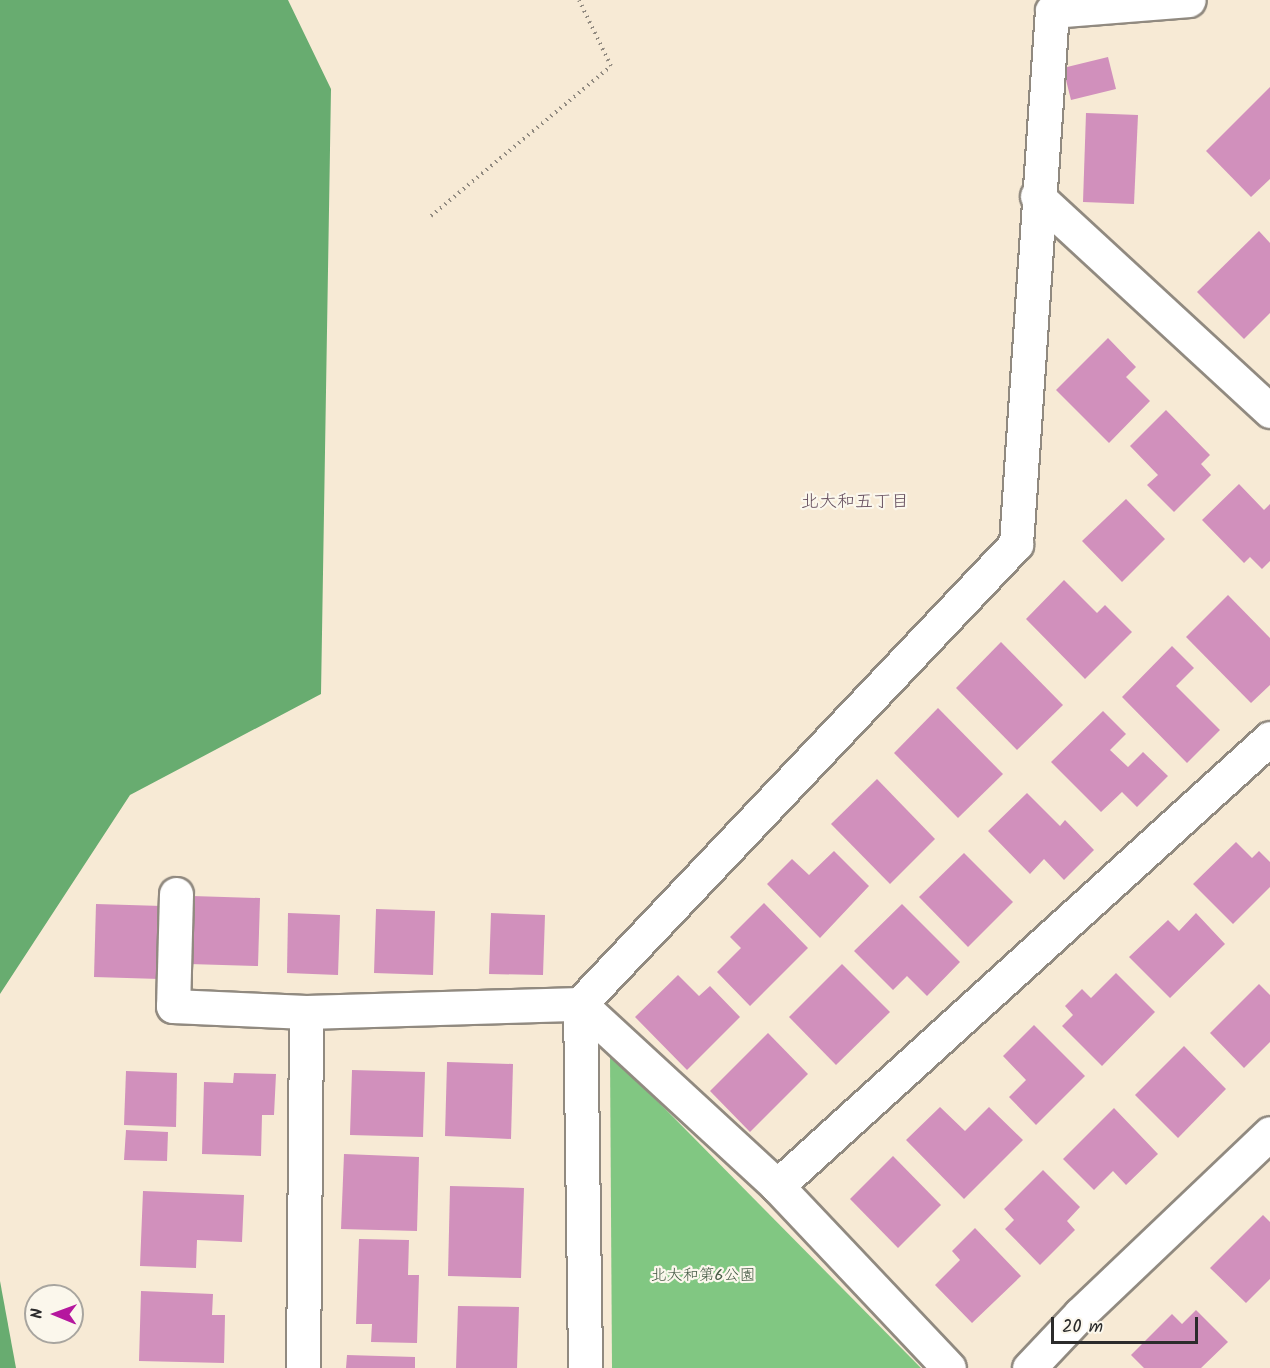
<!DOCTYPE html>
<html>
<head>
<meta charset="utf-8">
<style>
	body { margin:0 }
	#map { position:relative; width:1270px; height:1368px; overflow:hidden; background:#f7ead5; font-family:Kalam,"Klee One",sans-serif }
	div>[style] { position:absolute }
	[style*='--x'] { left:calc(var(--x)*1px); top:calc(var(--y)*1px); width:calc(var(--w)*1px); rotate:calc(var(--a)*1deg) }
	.green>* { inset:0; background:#81c782 }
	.forest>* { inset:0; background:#68ac70 }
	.building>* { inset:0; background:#d190bc }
	.path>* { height:4px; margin-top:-2px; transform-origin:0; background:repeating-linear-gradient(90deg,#918a80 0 1.5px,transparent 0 6px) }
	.roads { filter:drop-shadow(2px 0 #918a80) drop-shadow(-2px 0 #918a80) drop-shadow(0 2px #918a80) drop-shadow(0 -2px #918a80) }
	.minor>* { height:33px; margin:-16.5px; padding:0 16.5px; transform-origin:16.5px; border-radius:16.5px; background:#fff }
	span { translate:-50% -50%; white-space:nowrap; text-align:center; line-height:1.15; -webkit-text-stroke:4.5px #fbf7ec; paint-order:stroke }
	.park-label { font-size:16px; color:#455a45 }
	.neighbourhood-label { font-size:18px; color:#654e5e }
	.north { position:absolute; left:24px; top:1284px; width:60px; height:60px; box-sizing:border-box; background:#fbf7ec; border:2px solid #a8a59f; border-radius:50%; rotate:271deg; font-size:16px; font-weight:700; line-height:24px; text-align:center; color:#2b2b2b }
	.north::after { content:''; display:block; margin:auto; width:21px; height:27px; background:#b5179e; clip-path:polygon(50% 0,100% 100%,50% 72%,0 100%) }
	.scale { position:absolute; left:1051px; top:1317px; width:147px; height:27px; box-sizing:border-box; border:3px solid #2b2b2b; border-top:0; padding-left:8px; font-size:18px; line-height:21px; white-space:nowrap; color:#2b2b2b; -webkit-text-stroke:4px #fbf7ec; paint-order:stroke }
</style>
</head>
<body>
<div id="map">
	<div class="green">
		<div style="clip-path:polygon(610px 1053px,921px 1368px,612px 1368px)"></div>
	</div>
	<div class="forest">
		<div style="clip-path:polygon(0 0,288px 0,331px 89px,321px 694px,130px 795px,0 994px)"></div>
		<div style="clip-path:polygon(0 1281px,16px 1368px,0 1368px)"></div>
	</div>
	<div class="building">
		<div style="clip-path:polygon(1108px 57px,1116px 89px,1071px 100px,1063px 68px)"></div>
		<div style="clip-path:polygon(1270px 87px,1270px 179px,1251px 197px,1206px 151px)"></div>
		<div style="clip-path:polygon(1086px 113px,1138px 115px,1134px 204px,1083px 202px)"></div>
		<div style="clip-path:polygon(1259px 231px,1270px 243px,1270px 313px,1244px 339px,1197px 292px)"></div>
		<div style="clip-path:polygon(1108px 338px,1136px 367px,1126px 377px,1150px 401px,1109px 443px,1056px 390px)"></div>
		<div style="clip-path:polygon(1166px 410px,1210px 455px,1201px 464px,1211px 475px,1174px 512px,1147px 485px,1158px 475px,1130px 446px)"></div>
		<div style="clip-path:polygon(1239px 484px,1264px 510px,1270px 504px,1270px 561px,1262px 569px,1250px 557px,1244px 563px,1202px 520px)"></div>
		<div style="clip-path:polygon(1126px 499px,1165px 539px,1122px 582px,1082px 541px)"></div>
		<div style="clip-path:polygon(1064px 580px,1097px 613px,1105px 605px,1132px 632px,1085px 679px,1026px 619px)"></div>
		<div style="clip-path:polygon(1228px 595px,1270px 638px,1270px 685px,1251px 703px,1186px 637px)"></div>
		<div style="clip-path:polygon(1001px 642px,1063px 705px,1017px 750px,956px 688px)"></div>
		<div style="clip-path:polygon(1172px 646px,1194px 668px,1176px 686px,1220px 730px,1187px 763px,1122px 697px)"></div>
		<div style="clip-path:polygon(938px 708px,1003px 774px,958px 818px,894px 753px)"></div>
		<div style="clip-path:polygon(1103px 711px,1126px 734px,1110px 750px,1128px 767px,1143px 752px,1168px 776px,1137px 807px,1122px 792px,1101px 812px,1051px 762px)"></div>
		<div style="clip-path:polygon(877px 779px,935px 839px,890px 884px,831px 824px)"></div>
		<div style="clip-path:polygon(1027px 793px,1060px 826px,1065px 820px,1094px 850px,1064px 880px,1044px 859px,1030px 874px,988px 831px)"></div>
		<div style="clip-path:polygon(1236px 842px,1252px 858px,1259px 851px,1270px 862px,1270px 887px,1233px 924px,1193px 884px)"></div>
		<div style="clip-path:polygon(834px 851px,869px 886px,820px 938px,767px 884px,792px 859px,809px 875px)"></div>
		<div style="clip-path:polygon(964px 853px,1013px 902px,968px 947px,919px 897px)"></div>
		<div style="clip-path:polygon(192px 896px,260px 898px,258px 966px,189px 964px)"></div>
		<div style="clip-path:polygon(764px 903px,808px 948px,750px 1006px,717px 972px,741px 948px,730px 937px)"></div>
		<div style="clip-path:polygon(96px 904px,162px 906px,160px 979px,94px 977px)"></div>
		<div style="clip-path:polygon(902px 904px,960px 962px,927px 996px,907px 976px,893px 990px,854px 951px)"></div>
		<div style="clip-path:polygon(376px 909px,435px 911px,433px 975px,374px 973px)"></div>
		<div style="clip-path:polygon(288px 913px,340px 915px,338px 975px,287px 973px)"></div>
		<div style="clip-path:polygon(491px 913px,545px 915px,543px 975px,489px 974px)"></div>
		<div style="clip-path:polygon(1196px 913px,1225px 944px,1170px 998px,1129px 957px,1168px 920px,1179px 931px)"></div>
		<div style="clip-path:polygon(842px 964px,890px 1012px,836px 1065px,789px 1017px)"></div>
		<div style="clip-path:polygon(1116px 973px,1155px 1012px,1102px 1066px,1062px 1026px,1073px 1015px,1065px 1006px,1082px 989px,1091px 998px)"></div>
		<div style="clip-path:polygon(678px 975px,699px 996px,710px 986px,740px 1017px,687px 1070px,635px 1017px)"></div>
		<div style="clip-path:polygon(1259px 984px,1270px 995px,1270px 1042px,1244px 1068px,1210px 1033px)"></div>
		<div style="clip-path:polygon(1034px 1025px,1085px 1076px,1036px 1125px,1009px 1097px,1026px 1080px,1003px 1056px)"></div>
		<div style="clip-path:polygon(768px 1033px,808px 1074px,750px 1132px,710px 1091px)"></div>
		<div style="clip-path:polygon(1184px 1046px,1226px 1089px,1178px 1138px,1135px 1095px)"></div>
		<div style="clip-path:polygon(447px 1062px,513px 1064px,511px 1139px,445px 1136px)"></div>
		<div style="clip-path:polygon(352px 1070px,425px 1072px,423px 1137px,350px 1135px)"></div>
		<div style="clip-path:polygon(126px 1071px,177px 1073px,176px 1127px,124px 1125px)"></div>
		<div style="clip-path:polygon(234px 1073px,276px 1074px,274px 1115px,262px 1115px,261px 1156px,202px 1154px,204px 1082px,233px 1083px)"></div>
		<div style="clip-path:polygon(940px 1107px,965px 1131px,989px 1107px,1023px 1140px,964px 1199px,906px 1140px)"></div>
		<div style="clip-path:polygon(1114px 1108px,1158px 1154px,1126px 1185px,1113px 1171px,1094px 1190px,1063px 1159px)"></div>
		<div style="clip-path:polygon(126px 1130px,168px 1132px,167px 1161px,124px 1160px)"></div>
		<div style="clip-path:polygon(344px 1154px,419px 1157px,417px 1231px,341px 1229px)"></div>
		<div style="clip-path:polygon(893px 1156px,941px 1205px,898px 1248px,850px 1199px)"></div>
		<div style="clip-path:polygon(1043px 1170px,1080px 1207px,1067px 1221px,1075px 1230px,1040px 1265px,1005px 1229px,1014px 1220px,1004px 1209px)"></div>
		<div style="clip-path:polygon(450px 1186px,524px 1188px,521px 1278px,448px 1276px)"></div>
		<div style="clip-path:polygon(143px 1191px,244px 1195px,242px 1242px,197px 1240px,196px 1268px,140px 1266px)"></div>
		<div style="clip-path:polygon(1263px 1215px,1270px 1222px,1270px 1279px,1246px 1303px,1210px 1268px)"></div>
		<div style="clip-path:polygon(975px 1228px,1021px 1276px,972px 1323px,935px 1285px,960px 1260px,952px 1251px)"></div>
		<div style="clip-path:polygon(359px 1239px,409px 1240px,408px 1275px,419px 1275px,417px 1343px,371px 1342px,372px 1324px,356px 1324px)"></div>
		<div style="clip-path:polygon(141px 1291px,213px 1294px,212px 1315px,225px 1315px,224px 1363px,139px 1361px)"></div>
		<div style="clip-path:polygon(458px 1306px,519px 1307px,517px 1368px,456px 1368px)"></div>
		<div style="clip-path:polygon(1196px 1310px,1228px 1342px,1201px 1368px,1144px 1368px,1131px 1355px,1172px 1314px,1182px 1324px)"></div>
		<div style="clip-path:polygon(347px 1355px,415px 1357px,415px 1368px,346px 1368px)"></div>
	</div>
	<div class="path">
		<div style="--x:431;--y:216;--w:234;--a:-39.8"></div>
		<div style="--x:611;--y:66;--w:73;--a:-115.9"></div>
	</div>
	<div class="roads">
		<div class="minor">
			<div style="--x:1037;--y:196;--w:317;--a:42.7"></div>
			<div style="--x:176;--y:894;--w:112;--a:91.5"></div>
			<div style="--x:173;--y:1006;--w:133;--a:2.6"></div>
			<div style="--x:306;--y:1012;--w:274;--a:-1.7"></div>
			<div style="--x:580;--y:1004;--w:634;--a:-46.53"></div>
			<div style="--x:1016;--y:544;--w:534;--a:-86.14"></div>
			<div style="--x:1052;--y:11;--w:137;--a:-4.6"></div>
			<div style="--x:580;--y:1004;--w:268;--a:42.7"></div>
			<div style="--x:777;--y:1186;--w:250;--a:46.6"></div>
			<div style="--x:580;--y:1004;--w:364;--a:89.2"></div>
			<div style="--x:777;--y:1186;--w:666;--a:-42.26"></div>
			<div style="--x:303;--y:1368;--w:356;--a:-89.5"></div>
			<div style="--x:1029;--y:1368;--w:74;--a:-46.6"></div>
			<div style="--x:1080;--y:1314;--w:262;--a:-43.6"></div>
		</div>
	</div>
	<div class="park-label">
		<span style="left:703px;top:1276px">北大和第6公園</span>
	</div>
	<div class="neighbourhood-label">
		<span style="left:855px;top:503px">北大和五丁目</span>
	</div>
	<div class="north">N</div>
	<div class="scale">20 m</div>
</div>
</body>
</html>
